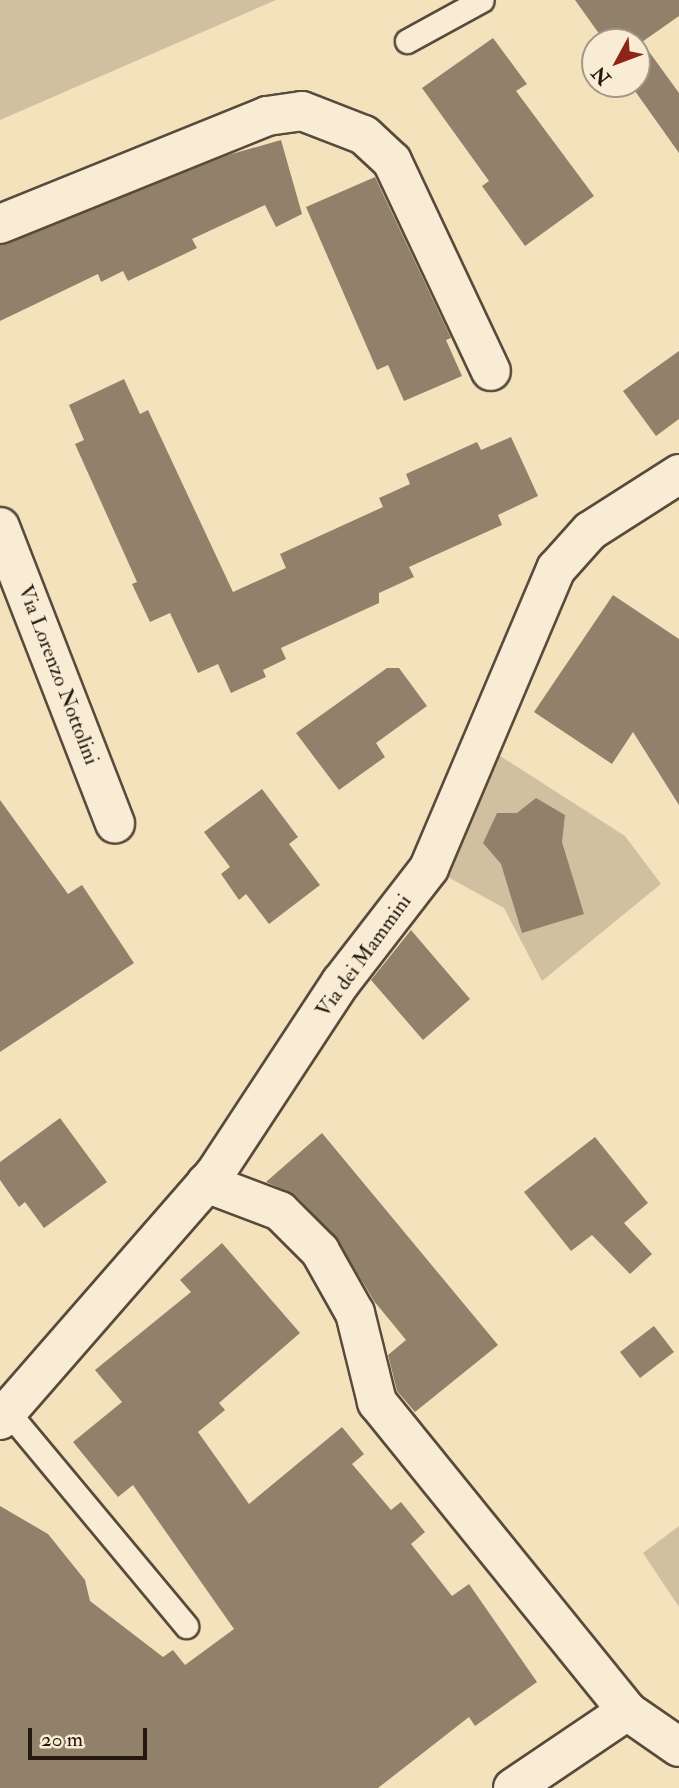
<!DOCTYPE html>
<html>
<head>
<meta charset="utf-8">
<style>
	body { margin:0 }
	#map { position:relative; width:679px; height:1788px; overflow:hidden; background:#f4e2bd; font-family:"IM FELL Double Pica",serif }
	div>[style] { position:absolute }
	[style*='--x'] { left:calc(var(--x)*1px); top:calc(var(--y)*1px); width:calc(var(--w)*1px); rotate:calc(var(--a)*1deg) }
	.green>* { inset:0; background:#d1c0a0 }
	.building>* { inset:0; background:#91816a }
	.roads { filter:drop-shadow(2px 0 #594a3c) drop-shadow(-2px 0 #594a3c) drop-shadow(0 2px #594a3c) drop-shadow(0 -2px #594a3c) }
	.service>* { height:23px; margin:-11.5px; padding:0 11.5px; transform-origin:11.5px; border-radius:11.5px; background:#f8ecd4 }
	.minor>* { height:38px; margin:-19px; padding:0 19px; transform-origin:19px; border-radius:19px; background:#f8ecd4 }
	span { translate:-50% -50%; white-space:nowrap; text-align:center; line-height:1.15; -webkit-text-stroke:7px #f8ecd4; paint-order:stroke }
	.street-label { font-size:21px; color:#251811 }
	.north { position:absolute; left:581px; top:28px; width:70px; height:70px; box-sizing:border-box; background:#f8ecd4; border:2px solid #a49786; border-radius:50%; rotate:229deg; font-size:19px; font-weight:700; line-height:28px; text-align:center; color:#251811 }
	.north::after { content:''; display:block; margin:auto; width:24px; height:32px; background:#8f2418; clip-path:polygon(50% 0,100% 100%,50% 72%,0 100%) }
	.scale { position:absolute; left:28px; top:1728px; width:119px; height:32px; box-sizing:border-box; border:4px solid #251811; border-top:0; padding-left:9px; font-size:21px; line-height:24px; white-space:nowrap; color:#251811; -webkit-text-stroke:5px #f8ecd4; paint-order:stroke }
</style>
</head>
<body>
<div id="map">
	<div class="green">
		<div style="clip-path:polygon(0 0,276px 0,0 120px)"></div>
		<div style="clip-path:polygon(491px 750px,625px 836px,661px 884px,542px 981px,504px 908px,437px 871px)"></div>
		<div style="clip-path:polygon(679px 1526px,679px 1607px,643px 1553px)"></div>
	</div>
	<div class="building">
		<div style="clip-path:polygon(575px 0,679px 0,679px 16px,642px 42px,679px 93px,679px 153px,630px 84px,637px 84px,637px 42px,605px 42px)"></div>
		<div style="clip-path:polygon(493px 38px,527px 84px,516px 91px,594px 196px,525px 246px,482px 186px,489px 181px,422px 88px)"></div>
		<div style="clip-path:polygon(281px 140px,302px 214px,276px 227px,265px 205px,192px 239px,197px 248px,128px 281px,123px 271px,101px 282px,98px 274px,0 321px,0 245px,228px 155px)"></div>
		<div style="clip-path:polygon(375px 177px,451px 338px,446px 340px,462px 376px,404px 401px,388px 365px,377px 370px,306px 207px)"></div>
		<div style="clip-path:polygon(679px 351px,679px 419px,656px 436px,623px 391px)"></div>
		<div style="clip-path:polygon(124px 379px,140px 414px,148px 410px,233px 592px,286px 568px,280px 554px,383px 507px,379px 498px,410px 484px,406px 474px,477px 442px,481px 450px,511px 437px,538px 496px,498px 515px,502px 525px,409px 567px,414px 577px,379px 593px,379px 603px,281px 648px,286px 659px,263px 670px,266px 677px,231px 693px,218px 664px,198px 673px,170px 613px,150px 622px,132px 584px,137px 582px,75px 444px,84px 440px,69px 405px)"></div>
		<div style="clip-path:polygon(613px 595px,679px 639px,679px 805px,633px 732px,612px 764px,534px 712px)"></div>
		<div style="clip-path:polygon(387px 668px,399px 668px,427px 706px,376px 743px,385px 757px,339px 790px,296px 733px)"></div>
		<div style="clip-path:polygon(262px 789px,298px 837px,289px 844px,320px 885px,269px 924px,246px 894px,239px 900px,221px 874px,230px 867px,204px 832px)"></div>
		<div style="clip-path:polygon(536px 798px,565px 815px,562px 842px,584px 914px,522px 933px,501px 864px,483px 843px,497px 813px,517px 813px)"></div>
		<div style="clip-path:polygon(0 800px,68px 894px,82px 885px,134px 963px,0 1052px)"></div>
		<div style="clip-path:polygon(411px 930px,470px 999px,423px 1040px,371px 980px)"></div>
		<div style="clip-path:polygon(60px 1118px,107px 1182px,44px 1228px,25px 1202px,19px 1207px,0 1180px,0 1162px)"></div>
		<div style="clip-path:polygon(322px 1133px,498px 1345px,415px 1412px,397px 1391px,388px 1355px,406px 1340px,374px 1301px,335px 1236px,295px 1195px,266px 1182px)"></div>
		<div style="clip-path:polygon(595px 1137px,648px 1203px,624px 1223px,652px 1254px,630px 1274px,592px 1235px,571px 1251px,524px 1192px)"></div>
		<div style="clip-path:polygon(222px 1243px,300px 1333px,219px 1403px,225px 1410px,198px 1432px,249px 1504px,342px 1427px,364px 1454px,352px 1464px,391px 1510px,401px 1502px,425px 1532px,411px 1544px,452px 1596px,469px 1584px,537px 1682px,475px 1726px,469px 1717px,378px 1788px,0 1788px,0 1506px,48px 1534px,85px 1580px,90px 1601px,163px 1657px,173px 1650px,185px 1665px,234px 1629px,133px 1485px,118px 1497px,73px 1442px,122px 1402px,95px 1370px,191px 1292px,180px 1280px)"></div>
		<div style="clip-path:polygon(654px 1326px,674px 1352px,640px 1378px,620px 1352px)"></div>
	</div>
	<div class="roads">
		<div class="service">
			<div style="--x:407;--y:41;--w:85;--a:-28.7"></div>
			<div style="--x:7;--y:1411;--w:280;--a:50.2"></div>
		</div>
		<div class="minor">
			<div style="--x:0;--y:224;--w:288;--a:-22"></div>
			<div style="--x:267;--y:116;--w:35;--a:-8"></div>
			<div style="--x:302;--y:111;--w:66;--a:21.2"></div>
			<div style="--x:364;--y:135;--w:38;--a:43"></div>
			<div style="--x:392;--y:161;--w:232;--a:64.8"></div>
			<div style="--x:0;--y:527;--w:318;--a:68.8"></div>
			<div style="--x:206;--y:1183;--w:79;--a:20.7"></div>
			<div style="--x:280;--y:1211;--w:57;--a:45"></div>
			<div style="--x:320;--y:1251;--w:71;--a:60.6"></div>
			<div style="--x:355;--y:1313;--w:92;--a:76.1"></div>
			<div style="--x:377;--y:1402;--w:397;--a:51"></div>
			<div style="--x:627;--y:1711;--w:63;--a:34.7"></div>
			<div style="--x:0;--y:1420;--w:329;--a:-48.9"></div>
			<div style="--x:216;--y:1172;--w:227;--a:-56.7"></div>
			<div style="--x:341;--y:982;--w:144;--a:-52.3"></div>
			<div style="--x:429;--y:868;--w:325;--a:-67"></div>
			<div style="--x:556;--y:569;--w:51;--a:-48.2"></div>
			<div style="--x:590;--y:531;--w:106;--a:-32.6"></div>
			<div style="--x:513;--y:1788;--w:138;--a:-34"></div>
		</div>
	</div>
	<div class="street-label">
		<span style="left:58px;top:675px;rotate:69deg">Via Lorenzo Nottolini</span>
		<span style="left:364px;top:956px;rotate:-54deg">Via dei Mammini</span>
	</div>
	<div class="north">N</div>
	<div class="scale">20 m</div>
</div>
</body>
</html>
